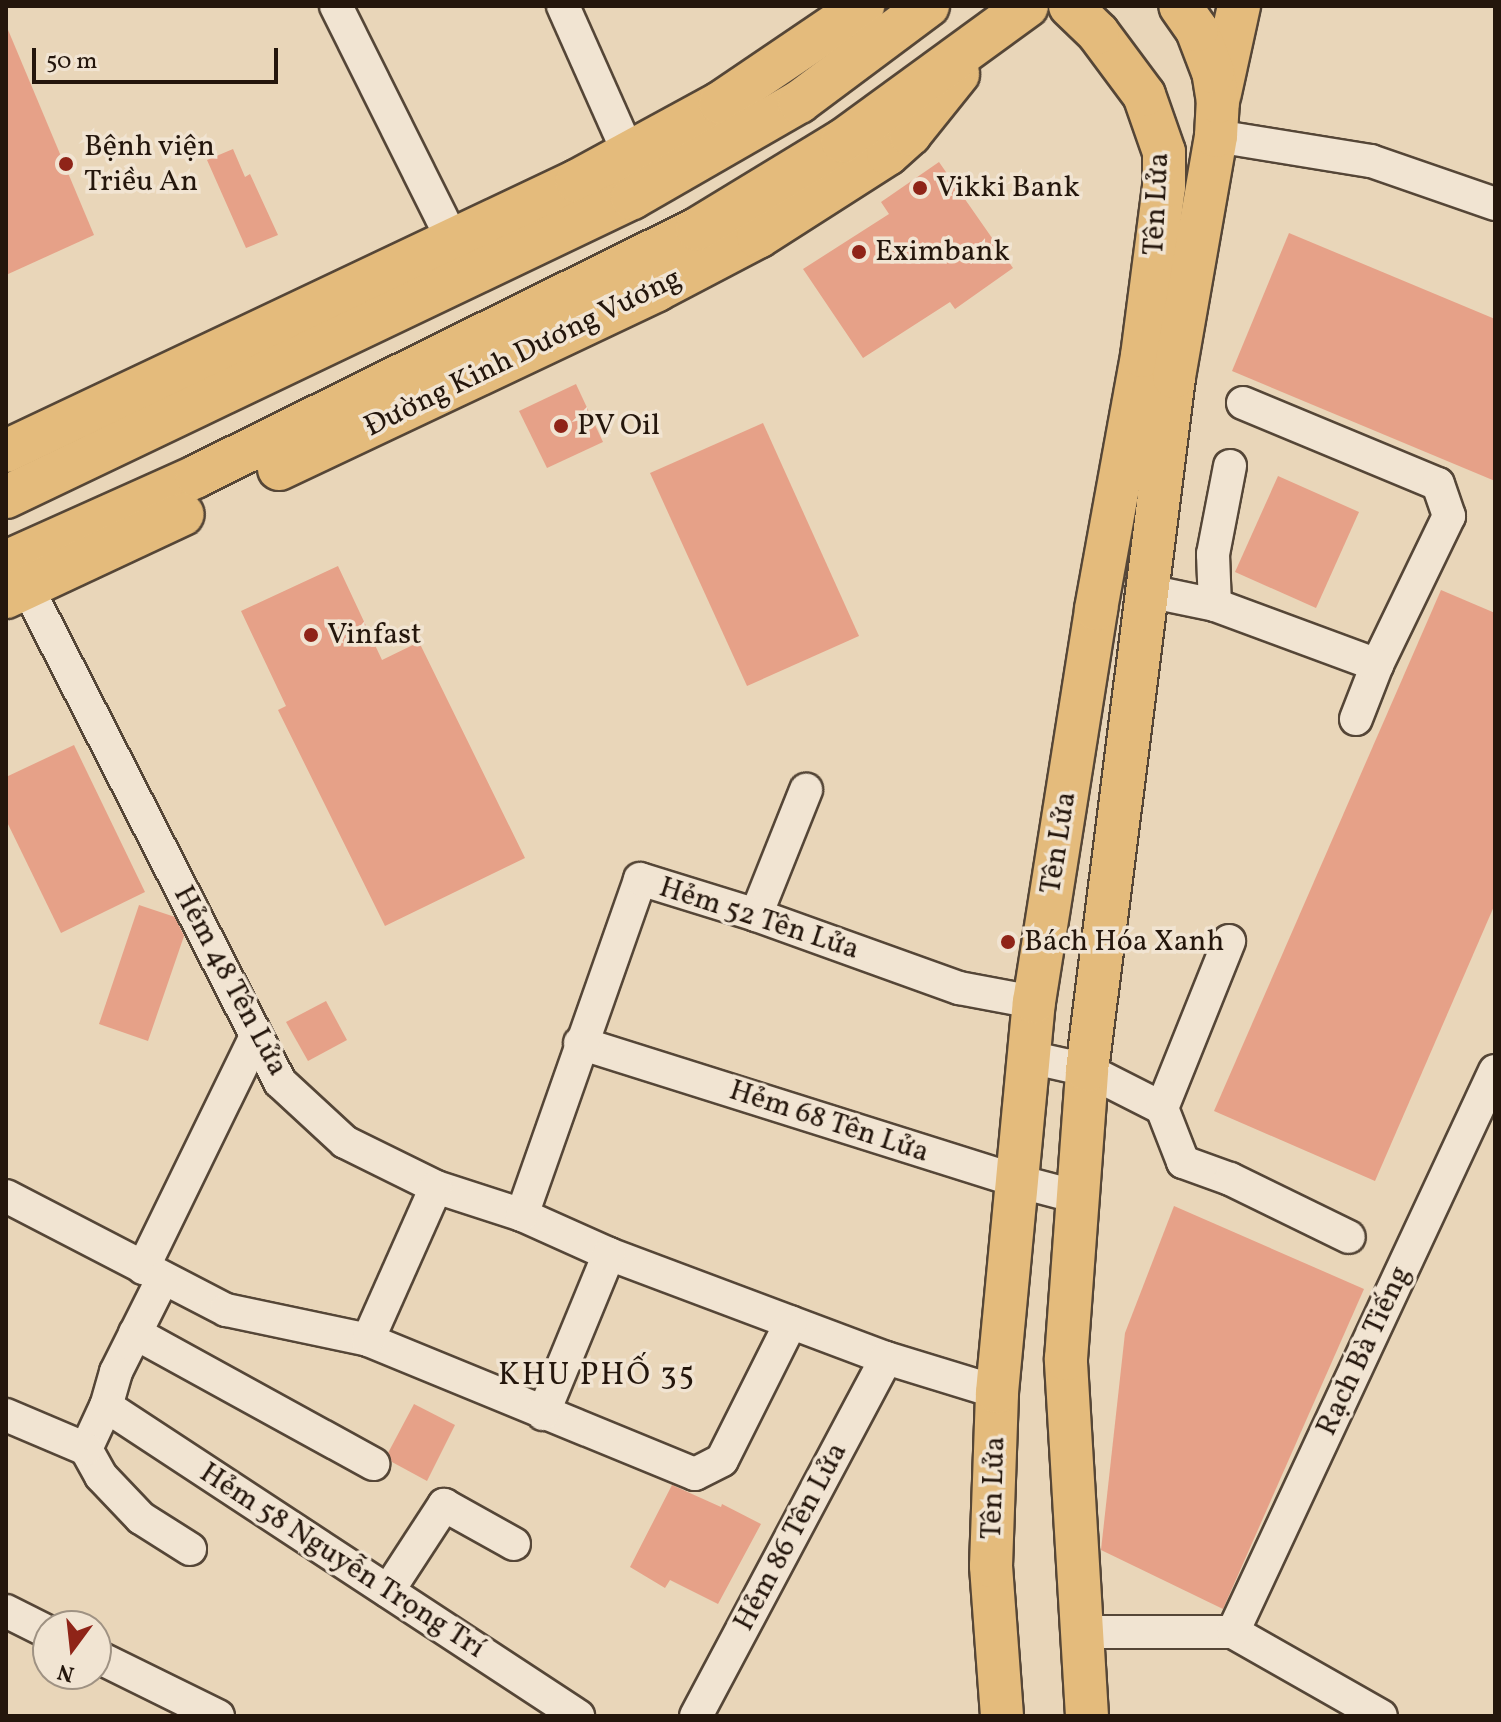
<!DOCTYPE html>
<html>
<head>
<meta charset="utf-8">
<style>
	body { margin:0 }
	#map { position:relative; width:1501px; height:1722px; overflow:hidden; background:#e9d6b9; font-family:Vollkorn,serif }
	div>[style] { position:absolute }
	[style*='--x'] { left:calc(var(--x)*1px); top:calc(var(--y)*1px); width:calc(var(--w)*1px); rotate:calc(var(--a)*1deg) }
	.building>* { inset:0; background:#e6a188 }
	.roads { filter:drop-shadow(2px 0 #554637) drop-shadow(-2px 0 #554637) drop-shadow(0 2px #554637) drop-shadow(0 -2px #554637) }
	.minor>* { height:32px; margin:-16px; padding:0 16px; transform-origin:16px; border-radius:16px; background:#f1e4d2 }
	.major>* { height:42px; margin:-21px; padding:0 21px; transform-origin:21px; border-radius:21px; background:#e4bb7c }
	.dots>* { width:22px; height:22px; translate:-50% -50%; box-sizing:border-box; border:4px solid #f1e4d2; border-radius:50% }
	span { translate:-50% -50%; white-space:nowrap; text-align:center; line-height:1.15; -webkit-text-stroke:7px #f1e4d2; paint-order:stroke }
	.poi-label { font-size:30px; color:#24160c }
	.left { translate:0 -50%; text-align:left }
	.street-label { font-size:30px; color:#24160c }
	.neighbourhood-label { font-size:32px; color:#24160c; letter-spacing:2px }
	.frame { position:absolute; inset:0; border:8px solid #24160c; pointer-events:none }
	.north { position:absolute; left:32px; top:1610px; width:80px; height:80px; box-sizing:border-box; background:#f1e4d2; border:2px solid #9f9283; border-radius:50%; rotate:195deg; font-size:22px; font-weight:700; line-height:32px; text-align:center; color:#24160c }
	.north::after { content:''; display:block; margin:auto; width:28px; height:36px; background:#8f2418; clip-path:polygon(50% 0,100% 100%,50% 72%,0 100%) }
	.scale { position:absolute; left:32px; top:48px; width:246px; height:36px; box-sizing:border-box; border:4px solid #24160c; border-top:0; padding-left:10px; font-size:24px; line-height:28px; white-space:nowrap; color:#24160c; -webkit-text-stroke:6px #f1e4d2; paint-order:stroke }
</style>
</head>
<body>
<div id="map">
	<div class="building">
		<div style="clip-path:polygon(6px 25px,94px 235px,6px 275px)"></div>
		<div style="clip-path:polygon(233px 149px,245px 177px,250px 174px,278px 235px,246px 248px,207px 160px)"></div>
		<div style="clip-path:polygon(939px 162px,1013px 268px,955px 309px,950px 302px,863px 358px,803px 269px,889px 214px,881px 202px)"></div>
		<div style="clip-path:polygon(1289px 233px,1495px 319px,1495px 481px,1232px 371px)"></div>
		<div style="clip-path:polygon(576px 384px,603px 442px,547px 468px,519px 411px)"></div>
		<div style="clip-path:polygon(763px 423px,859px 636px,747px 686px,650px 473px)"></div>
		<div style="clip-path:polygon(1278px 476px,1359px 512px,1316px 608px,1235px 572px)"></div>
		<div style="clip-path:polygon(338px 566px,382px 660px,419px 642px,525px 858px,385px 926px,278px 710px,286px 706px,241px 611px)"></div>
		<div style="clip-path:polygon(1441px 590px,1495px 613px,1495px 904px,1375px 1181px,1214px 1111px)"></div>
		<div style="clip-path:polygon(74px 745px,145px 892px,61px 933px,6px 820px,6px 777px)"></div>
		<div style="clip-path:polygon(139px 905px,175px 917px,184px 936px,148px 1041px,99px 1024px)"></div>
		<div style="clip-path:polygon(326px 1001px,347px 1040px,308px 1061px,286px 1022px)"></div>
		<div style="clip-path:polygon(1174px 1206px,1364px 1289px,1223px 1609px,1101px 1550px,1125px 1333px)"></div>
		<div style="clip-path:polygon(414px 1404px,455px 1425px,427px 1481px,392px 1462px,388px 1453px)"></div>
		<div style="clip-path:polygon(672px 1485px,721px 1507px,722px 1504px,761px 1524px,718px 1604px,670px 1580px,665px 1588px,630px 1567px)"></div>
	</div>
	<div class="roads">
		<div class="minor">
			<div style="--x:336;--y:6;--w:263;--a:63.5"></div>
			<div style="--x:563;--y:6;--w:162;--a:66"></div>
			<div style="--x:1216;--y:136;--w:157;--a:9.2"></div>
			<div style="--x:1371;--y:161;--w:131;--a:19.1"></div>
			<div style="--x:1243;--y:403;--w:211;--a:22.6"></div>
			<div style="--x:1438;--y:484;--w:34;--a:71"></div>
			<div style="--x:1449;--y:516;--w:165;--a:115.8"></div>
			<div style="--x:1377;--y:665;--w:58;--a:111.3"></div>
			<div style="--x:1230;--y:466;--w:90;--a:100.9"></div>
			<div style="--x:1213;--y:554;--w:51;--a:87.8"></div>
			<div style="--x:1215;--y:605;--w:173;--a:20.3"></div>
			<div style="--x:27;--y:587;--w:556;--a:62.93"></div>
			<div style="--x:280;--y:1082;--w:88;--a:42.7"></div>
			<div style="--x:345;--y:1142;--w:102;--a:26.3"></div>
			<div style="--x:436;--y:1187;--w:90;--a:18"></div>
			<div style="--x:522;--y:1215;--w:95;--a:24.1"></div>
			<div style="--x:609;--y:1254;--w:296;--a:20.6"></div>
			<div style="--x:886;--y:1358;--w:116;--a:17"></div>
			<div style="--x:1148;--y:591;--w:68;--a:11.8"></div>
			<div style="--x:756;--y:915;--w:135;--a:-68.2"></div>
			<div style="--x:580;--y:1043;--w:458;--a:17.5"></div>
			<div style="--x:1017;--y:1181;--w:63;--a:14.7"></div>
			<div style="--x:1029;--y:1057;--w:59;--a:12.6"></div>
			<div style="--x:1087;--y:1070;--w:84;--a:26.9"></div>
			<div style="--x:1162;--y:1108;--w:58;--a:68.7"></div>
			<div style="--x:1183;--y:1162;--w:50;--a:19.9"></div>
			<div style="--x:1230;--y:1179;--w:132;--a:26"></div>
			<div style="--x:1162;--y:1108;--w:180;--a:-68.1"></div>
			<div style="--x:6;--y:1196;--w:248;--a:27.4"></div>
			<div style="--x:226;--y:1310;--w:145;--a:11.9"></div>
			<div style="--x:368;--y:1340;--w:353;--a:22.3"></div>
			<div style="--x:695;--y:1474;--w:30;--a:-27"></div>
			<div style="--x:722;--y:1460;--w:154;--a:-63.4"></div>
			<div style="--x:522;--y:1215;--w:356;--a:-70.6"></div>
			<div style="--x:640;--y:879;--w:121;--a:17.2"></div>
			<div style="--x:756;--y:915;--w:216;--a:19.8"></div>
			<div style="--x:959;--y:988;--w:76;--a:10.6"></div>
			<div style="--x:143;--y:1268;--w:258;--a:-64"></div>
			<div style="--x:163;--y:1278;--w:105;--a:116.6"></div>
			<div style="--x:116;--y:1372;--w:35;--a:106"></div>
			<div style="--x:106;--y:1406;--w:47;--a:114.9"></div>
			<div style="--x:86;--y:1449;--w:31;--a:61"></div>
			<div style="--x:101;--y:1476;--w:58;--a:46.4"></div>
			<div style="--x:141;--y:1518;--w:58;--a:32.3"></div>
			<div style="--x:135;--y:1333;--w:272;--a:28.8"></div>
			<div style="--x:368;--y:1340;--w:167;--a:-66"></div>
			<div style="--x:106;--y:1406;--w:565;--a:33.3"></div>
			<div style="--x:543;--y:1414;--w:173;--a:-67.6"></div>
			<div style="--x:6;--y:1415;--w:87;--a:23"></div>
			<div style="--x:388;--y:1591;--w:103;--a:-56.9"></div>
			<div style="--x:444;--y:1505;--w:80;--a:29.1"></div>
			<div style="--x:6;--y:1611;--w:47;--a:26.6"></div>
			<div style="--x:1081;--y:1632;--w:152;--a:0"></div>
			<div style="--x:1233;--y:1632;--w:170;--a:29.6"></div>
			<div style="--x:1233;--y:1632;--w:619;--a:-64.97"></div>
			<div style="--x:96;--y:1656;--w:136;--a:26.2"></div>
			<div style="--x:696;--y:1716;--w:405;--a:-62"></div>
		</div>
		<div class="major">
			<div style="--x:1220;--y:93;--w:89;--a:-77.7"></div>
			<div style="--x:6;--y:451;--w:632;--a:-25.31"></div>
			<div style="--x:577;--y:181;--w:163;--a:-28.6"></div>
			<div style="--x:720;--y:103;--w:173;--a:-34.1"></div>
			<div style="--x:279;--y:469;--w:418;--a:-25.3"></div>
			<div style="--x:657;--y:290;--w:114;--a:-27.7"></div>
			<div style="--x:758;--y:237;--w:154;--a:-32.6"></div>
			<div style="--x:888;--y:154;--w:30;--a:-42"></div>
			<div style="--x:910;--y:134;--w:77;--a:-51.3"></div>
			<div style="--x:6;--y:497;--w:694;--a:-25.53"></div>
			<div style="--x:632;--y:198;--w:193;--a:-29.9"></div>
			<div style="--x:799;--y:102;--w:161;--a:-36.7"></div>
			<div style="--x:6;--y:562;--w:209;--a:-24.2"></div>
			<div style="--x:197;--y:476;--w:558;--a:-26.29"></div>
			<div style="--x:697;--y:229;--w:170;--a:-31.3"></div>
			<div style="--x:842;--y:141;--w:229;--a:-36.1"></div>
			<div style="--x:6;--y:597;--w:195;--a:-25.1"></div>
			<div style="--x:1002;--y:1716;--w:150;--a:-94.2"></div>
			<div style="--x:991;--y:1566;--w:174;--a:-88"></div>
			<div style="--x:997;--y:1392;--w:392;--a:-84.6"></div>
			<div style="--x:1034;--y:1002;--w:398;--a:-81"></div>
			<div style="--x:1096;--y:609;--w:257;--a:-79.7"></div>
			<div style="--x:1142;--y:356;--w:170;--a:-82.6"></div>
			<div style="--x:1164;--y:187;--w:35;--a:-90"></div>
			<div style="--x:1164;--y:152;--w:60;--a:-109.3"></div>
			<div style="--x:1144;--y:95;--w:77;--a:-126.6"></div>
			<div style="--x:1098;--y:33;--w:39;--a:-136"></div>
			<div style="--x:1087;--y:1716;--w:358;--a:-93.4"></div>
			<div style="--x:1066;--y:1359;--w:290;--a:-85.8"></div>
			<div style="--x:1087;--y:1070;--w:698;--a:-82.84"></div>
			<div style="--x:1174;--y:377;--w:245;--a:-80.1"></div>
			<div style="--x:1216;--y:136;--w:34;--a:-87"></div>
			<div style="--x:1218;--y:102;--w:30;--a:-99"></div>
			<div style="--x:1213;--y:72;--w:45;--a:-110.9"></div>
			<div style="--x:1197;--y:30;--w:29;--a:-125"></div>
		</div>
	</div>
	<div class="dots">
		<div style="left:66px;top:164px;background:#8f2418"></div>
		<div style="left:920px;top:188px;background:#8f2418"></div>
		<div style="left:859px;top:252px;background:#8f2418"></div>
		<div style="left:561px;top:426px;background:#8f2418"></div>
		<div style="left:311px;top:635px;background:#8f2418"></div>
		<div style="left:1008px;top:942px;background:#8f2418"></div>
	</div>
	<div class="poi-label">
		<span class="left" style="left:84px;top:164px">Bệnh viện<br>Triều An</span>
		<span class="left" style="left:936px;top:188px">Vikki Bank</span>
		<span class="left" style="left:875px;top:252px">Eximbank</span>
		<span class="left" style="left:577px;top:426px">PV Oil</span>
		<span class="left" style="left:327px;top:635px">Vinfast</span>
		<span class="left" style="left:1024px;top:942px">Bách Hóa Xanh</span>
	</div>
	<div class="street-label">
		<span style="left:1157px;top:204px;rotate:-87deg">Tên Lửa</span>
		<span style="left:523px;top:353px;rotate:-26deg">Đường Kinh Dương Vương</span>
		<span style="left:1059px;top:843px;rotate:-81deg">Tên Lửa</span>
		<span style="left:759px;top:919px;rotate:18deg">Hẻm 52 Tên Lửa</span>
		<span style="left:230px;top:981px;rotate:62deg">Hẻm 48 Tên Lửa</span>
		<span style="left:829px;top:1122px;rotate:18deg">Hẻm 68 Tên Lửa</span>
		<span style="left:1364px;top:1351px;rotate:-65deg">Rạch Bà Tiếng</span>
		<span style="left:994px;top:1488px;rotate:-88deg">Tên Lửa</span>
		<span style="left:791px;top:1537px;rotate:-62deg">Hẻm 86 Tên Lửa</span>
		<span style="left:342px;top:1561px;rotate:33deg">Hẻm 58 Nguyễn Trọng Trí</span>
	</div>
	<div class="neighbourhood-label">
		<span style="left:597px;top:1376px">KHU PHỐ 35</span>
	</div>
	<div class="frame"></div>
	<div class="north">N</div>
	<div class="scale">50 m</div>
</div>
</body>
</html>
